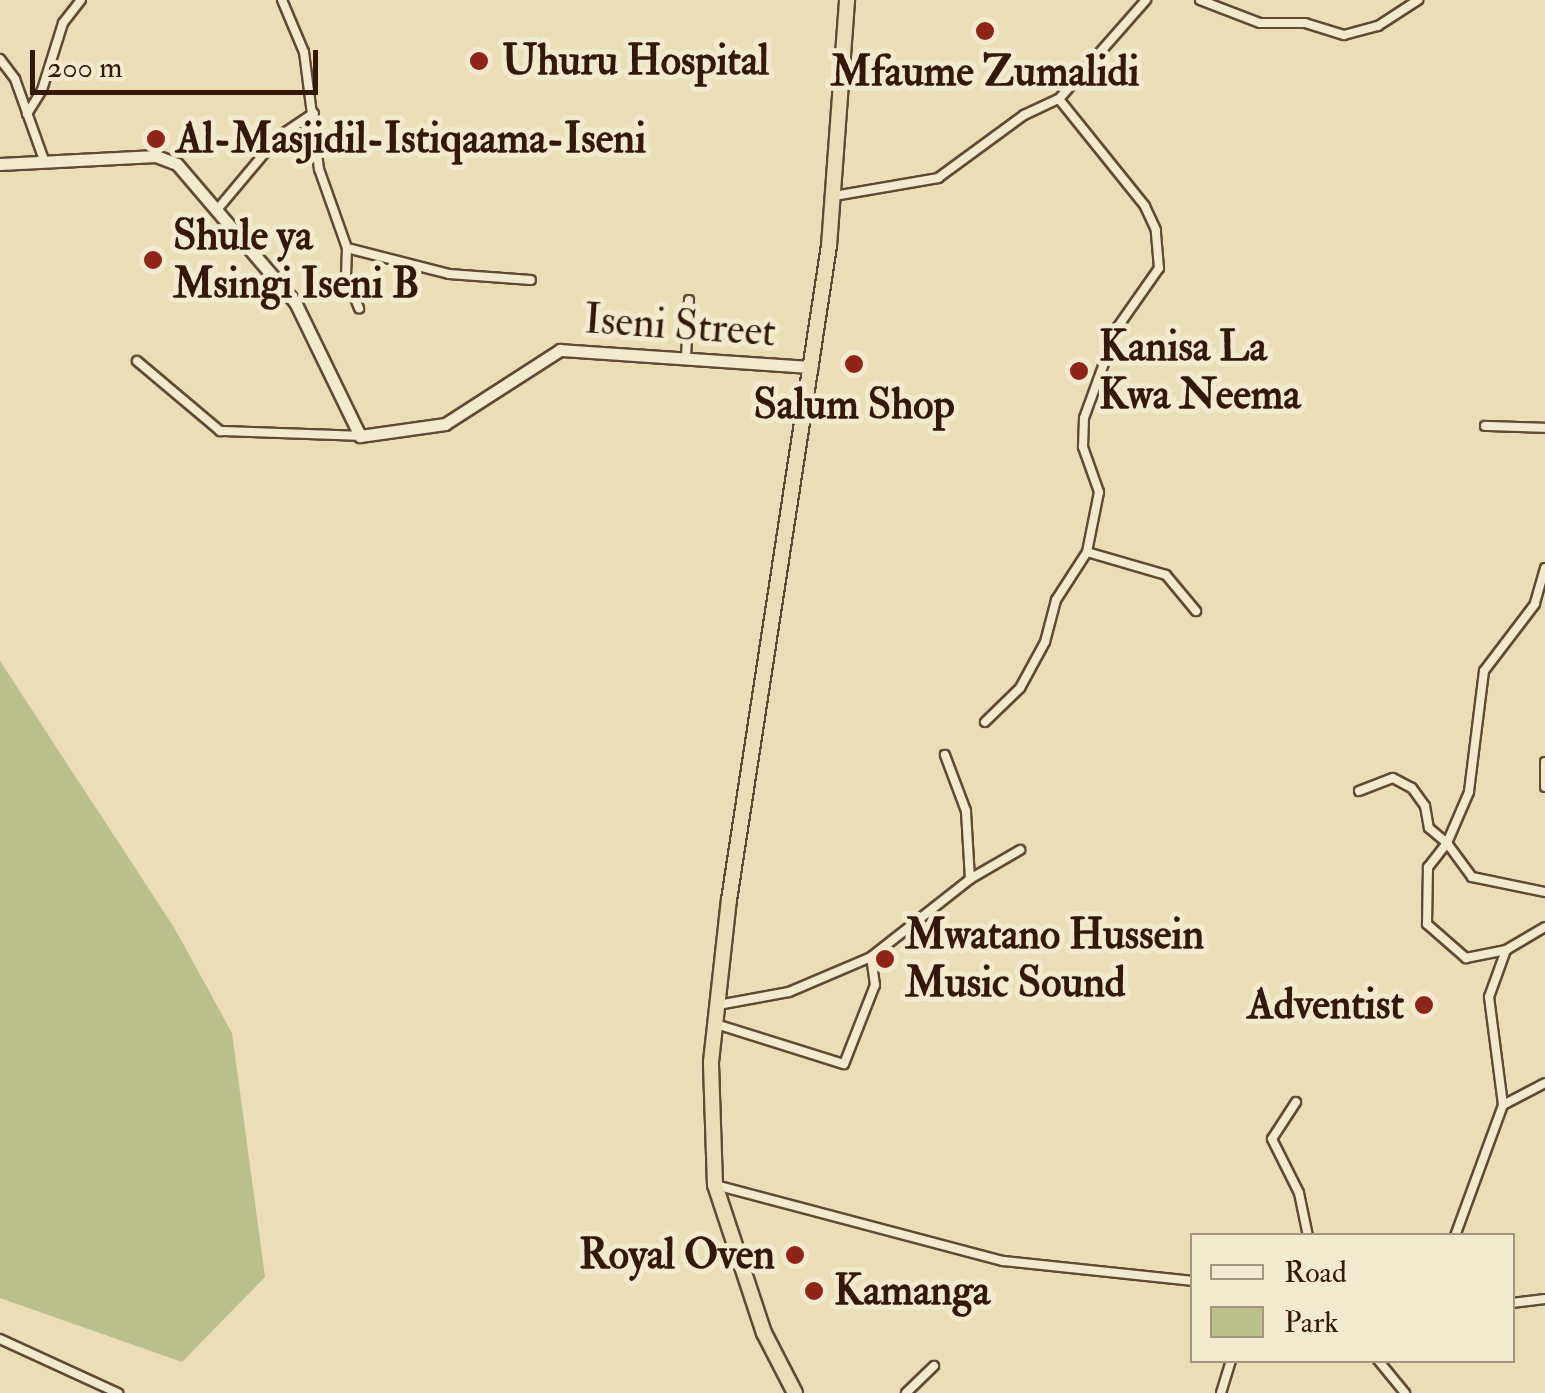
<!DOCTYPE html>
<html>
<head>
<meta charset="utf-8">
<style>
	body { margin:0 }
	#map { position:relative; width:1545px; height:1393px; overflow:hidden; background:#ebddb5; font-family:"IM FELL Double Pica",serif }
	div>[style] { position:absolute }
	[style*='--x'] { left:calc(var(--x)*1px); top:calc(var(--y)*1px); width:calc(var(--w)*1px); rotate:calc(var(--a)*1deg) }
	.green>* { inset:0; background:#bac08c }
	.roads { filter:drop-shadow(2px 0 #624936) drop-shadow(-2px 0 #624936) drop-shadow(0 2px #624936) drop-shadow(0 -2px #624936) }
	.street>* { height:8px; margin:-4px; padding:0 4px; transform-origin:4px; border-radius:4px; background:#f2e9cf }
	.secondary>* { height:11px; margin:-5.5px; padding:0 5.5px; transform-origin:5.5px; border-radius:5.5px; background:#f2e9cf }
	.highway>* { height:14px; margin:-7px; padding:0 7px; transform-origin:7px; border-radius:7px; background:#ebddb5 }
	.dots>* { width:28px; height:28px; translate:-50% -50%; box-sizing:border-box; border:5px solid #f2e9cf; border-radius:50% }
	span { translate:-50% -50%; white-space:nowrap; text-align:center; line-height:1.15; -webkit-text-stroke:10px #f2e9cf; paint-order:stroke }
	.poi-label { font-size:42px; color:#34180c; font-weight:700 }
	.left { translate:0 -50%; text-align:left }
	.right { translate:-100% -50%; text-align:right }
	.street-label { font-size:42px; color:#34180c }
	.legend { position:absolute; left:1190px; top:1233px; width:325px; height:130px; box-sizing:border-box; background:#f2e9cf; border:2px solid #a69581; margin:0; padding:12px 18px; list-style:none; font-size:30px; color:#34180c }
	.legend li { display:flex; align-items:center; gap:20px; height:50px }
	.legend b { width:50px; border:2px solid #a69581 }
	.scale { position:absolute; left:30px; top:50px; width:288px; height:45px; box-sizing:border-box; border:5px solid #34180c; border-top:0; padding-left:12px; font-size:30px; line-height:35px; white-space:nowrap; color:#34180c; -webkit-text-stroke:8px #f2e9cf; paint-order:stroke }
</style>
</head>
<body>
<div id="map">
	<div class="green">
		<div style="clip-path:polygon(0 661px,175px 929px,232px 1033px,265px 1277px,182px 1362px,0 1298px)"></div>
	</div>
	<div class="roads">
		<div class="street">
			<div style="--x:282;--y:0;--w:56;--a:67.1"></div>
			<div style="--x:304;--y:52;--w:118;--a:82.7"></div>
			<div style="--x:319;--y:169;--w:84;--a:70.5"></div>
			<div style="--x:347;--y:248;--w:105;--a:14.3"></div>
			<div style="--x:449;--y:274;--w:82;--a:4.2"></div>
			<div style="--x:1200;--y:0;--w:64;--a:21"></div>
			<div style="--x:1260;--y:23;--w:45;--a:0"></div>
			<div style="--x:1305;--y:23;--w:41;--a:17.1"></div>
			<div style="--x:1344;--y:35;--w:35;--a:-15"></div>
			<div style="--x:1378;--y:26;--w:48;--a:-33"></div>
			<div style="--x:0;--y:59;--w:25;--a:53"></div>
			<div style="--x:15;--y:79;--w:89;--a:70.3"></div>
			<div style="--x:27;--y:114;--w:28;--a:-58"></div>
			<div style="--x:42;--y:90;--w:70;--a:-72.6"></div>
			<div style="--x:63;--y:23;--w:29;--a:-52"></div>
			<div style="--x:834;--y:196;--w:106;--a:-9.8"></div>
			<div style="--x:938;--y:178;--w:107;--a:-36.2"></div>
			<div style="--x:1024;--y:115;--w:38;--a:-25"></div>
			<div style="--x:1059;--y:99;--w:132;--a:-48.7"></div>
			<div style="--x:216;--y:211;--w:97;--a:-50"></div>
			<div style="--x:278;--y:137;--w:43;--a:-33.7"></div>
			<div style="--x:347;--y:248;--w:28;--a:92"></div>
			<div style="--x:346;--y:276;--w:35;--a:68"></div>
			<div style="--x:686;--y:357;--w:57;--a:-87"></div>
			<div style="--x:137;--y:361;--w:109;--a:40.1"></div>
			<div style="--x:220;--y:431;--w:140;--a:2"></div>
			<div style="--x:1485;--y:426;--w:60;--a:1.9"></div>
			<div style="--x:1087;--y:552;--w:82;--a:16.2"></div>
			<div style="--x:1166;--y:575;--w:47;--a:50.2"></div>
			<div style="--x:1545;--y:568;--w:37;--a:106"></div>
			<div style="--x:1535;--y:604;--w:84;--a:127.3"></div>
			<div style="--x:1484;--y:671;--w:122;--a:97.1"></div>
			<div style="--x:1469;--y:792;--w:56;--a:113.3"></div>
			<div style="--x:1447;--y:843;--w:42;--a:53.7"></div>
			<div style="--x:1472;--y:877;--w:75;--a:11.6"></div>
			<div style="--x:985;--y:722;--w:49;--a:-44.2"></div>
			<div style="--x:1020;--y:688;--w:52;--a:-61.5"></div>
			<div style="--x:1045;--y:642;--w:43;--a:-75.3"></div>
			<div style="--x:1056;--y:600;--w:57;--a:-57.1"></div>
			<div style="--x:1087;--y:552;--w:61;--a:-78.7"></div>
			<div style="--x:1099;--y:492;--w:48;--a:-109.6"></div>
			<div style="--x:1083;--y:447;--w:29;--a:-88"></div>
			<div style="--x:1084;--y:418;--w:96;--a:-69.9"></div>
			<div style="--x:1117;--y:328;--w:73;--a:-55"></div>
			<div style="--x:1159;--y:268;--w:38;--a:-95"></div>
			<div style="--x:1156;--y:230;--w:26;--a:-115"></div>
			<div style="--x:1145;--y:206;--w:137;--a:-128.8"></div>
			<div style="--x:1545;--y:762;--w:25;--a:90"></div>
			<div style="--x:1359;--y:791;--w:36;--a:-21"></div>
			<div style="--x:1393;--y:778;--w:21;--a:28"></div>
			<div style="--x:1412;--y:788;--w:22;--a:54"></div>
			<div style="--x:1425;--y:806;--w:22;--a:80"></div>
			<div style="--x:1429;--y:828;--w:23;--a:40"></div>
			<div style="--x:1447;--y:843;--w:31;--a:128"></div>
			<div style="--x:1428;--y:867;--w:57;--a:91"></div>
			<div style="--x:1427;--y:924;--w:52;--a:41.1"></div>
			<div style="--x:1466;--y:958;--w:41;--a:-11.3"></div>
			<div style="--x:1506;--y:950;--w:50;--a:109.9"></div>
			<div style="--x:1489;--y:997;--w:109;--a:82.6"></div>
			<div style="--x:1503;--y:1105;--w:140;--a:110.1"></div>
			<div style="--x:970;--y:879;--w:58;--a:-30.1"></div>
			<div style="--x:1506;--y:950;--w:45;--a:-30.5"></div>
			<div style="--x:718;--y:1005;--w:72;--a:-10.4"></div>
			<div style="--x:789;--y:992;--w:89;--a:-23.1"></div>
			<div style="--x:871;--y:957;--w:126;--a:-38.2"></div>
			<div style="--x:970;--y:879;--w:68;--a:-93.4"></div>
			<div style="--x:966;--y:811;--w:60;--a:-110.6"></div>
			<div style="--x:716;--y:1024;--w:134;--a:17.4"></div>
			<div style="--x:844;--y:1064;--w:85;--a:-68.6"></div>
			<div style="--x:875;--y:985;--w:28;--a:-98"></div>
			<div style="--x:1296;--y:1102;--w:44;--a:123"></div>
			<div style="--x:1272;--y:1139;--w:60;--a:63.4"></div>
			<div style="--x:1299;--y:1193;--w:44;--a:78.2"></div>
			<div style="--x:1503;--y:1105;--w:47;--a:-27.6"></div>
			<div style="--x:715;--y:1185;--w:298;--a:14.8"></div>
			<div style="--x:1003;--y:1261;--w:190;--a:6"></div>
			<div style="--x:1512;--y:1303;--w:33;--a:-7"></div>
			<div style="--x:0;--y:1339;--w:130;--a:24.6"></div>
			<div style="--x:1378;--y:1360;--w:43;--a:50.7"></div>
			<div style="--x:906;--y:1393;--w:39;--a:-44"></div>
			<div style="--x:1221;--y:1393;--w:34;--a:-73"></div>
		</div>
		<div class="secondary">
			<div style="--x:0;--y:164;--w:156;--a:-2.9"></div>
			<div style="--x:156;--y:156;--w:22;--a:21"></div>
			<div style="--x:177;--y:164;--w:182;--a:49.5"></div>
			<div style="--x:295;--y:302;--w:149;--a:64.1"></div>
			<div style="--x:360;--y:436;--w:86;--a:-8"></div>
			<div style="--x:445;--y:424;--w:137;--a:-32.8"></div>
			<div style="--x:560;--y:350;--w:252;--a:3.9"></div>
		</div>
		<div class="highway">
			<div style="--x:795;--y:1393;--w:68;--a:-117.3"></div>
			<div style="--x:764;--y:1333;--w:156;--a:-108.3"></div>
			<div style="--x:715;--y:1185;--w:123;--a:-91.9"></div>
			<div style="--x:711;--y:1062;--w:163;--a:-83.7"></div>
			<div style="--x:729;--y:900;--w:662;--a:-81.31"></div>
			<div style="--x:829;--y:246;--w:247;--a:-85.8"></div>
		</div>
	</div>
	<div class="dots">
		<div style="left:985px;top:31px;background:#8f2418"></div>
		<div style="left:479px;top:61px;background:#8f2418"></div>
		<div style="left:156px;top:139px;background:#8f2418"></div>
		<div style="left:153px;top:260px;background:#8f2418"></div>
		<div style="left:854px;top:364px;background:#8f2418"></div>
		<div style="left:1079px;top:371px;background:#8f2418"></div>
		<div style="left:885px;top:959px;background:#8f2418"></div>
		<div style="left:1424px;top:1005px;background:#8f2418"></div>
		<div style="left:795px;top:1255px;background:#8f2418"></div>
		<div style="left:814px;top:1291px;background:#8f2418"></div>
	</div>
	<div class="poi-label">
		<span class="left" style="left:502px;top:61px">Uhuru Hospital</span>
		<span style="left:985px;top:72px">Mfaume Zumalidi</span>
		<span class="left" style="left:176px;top:139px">Al-Masjidil-Istiqaama-Iseni</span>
		<span class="left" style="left:173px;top:260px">Shule ya<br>Msingi Iseni B</span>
		<span class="left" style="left:1099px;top:371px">Kanisa La<br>Kwa Neema</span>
		<span style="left:854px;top:405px">Salum Shop</span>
		<span class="left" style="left:905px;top:959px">Mwatano Hussein<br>Music Sound</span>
		<span class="right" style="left:1404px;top:1005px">Adventist</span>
		<span class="right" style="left:775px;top:1255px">Royal Oven</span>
		<span class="left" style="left:834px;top:1291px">Kamanga</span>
	</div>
	<div class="street-label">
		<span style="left:680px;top:326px;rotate:4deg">Iseni Street</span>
	</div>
	<ul class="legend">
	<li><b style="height:12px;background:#f2e9cf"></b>Road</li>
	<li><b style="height:28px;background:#bac08c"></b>Park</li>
	</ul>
	<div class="scale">200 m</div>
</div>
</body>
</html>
